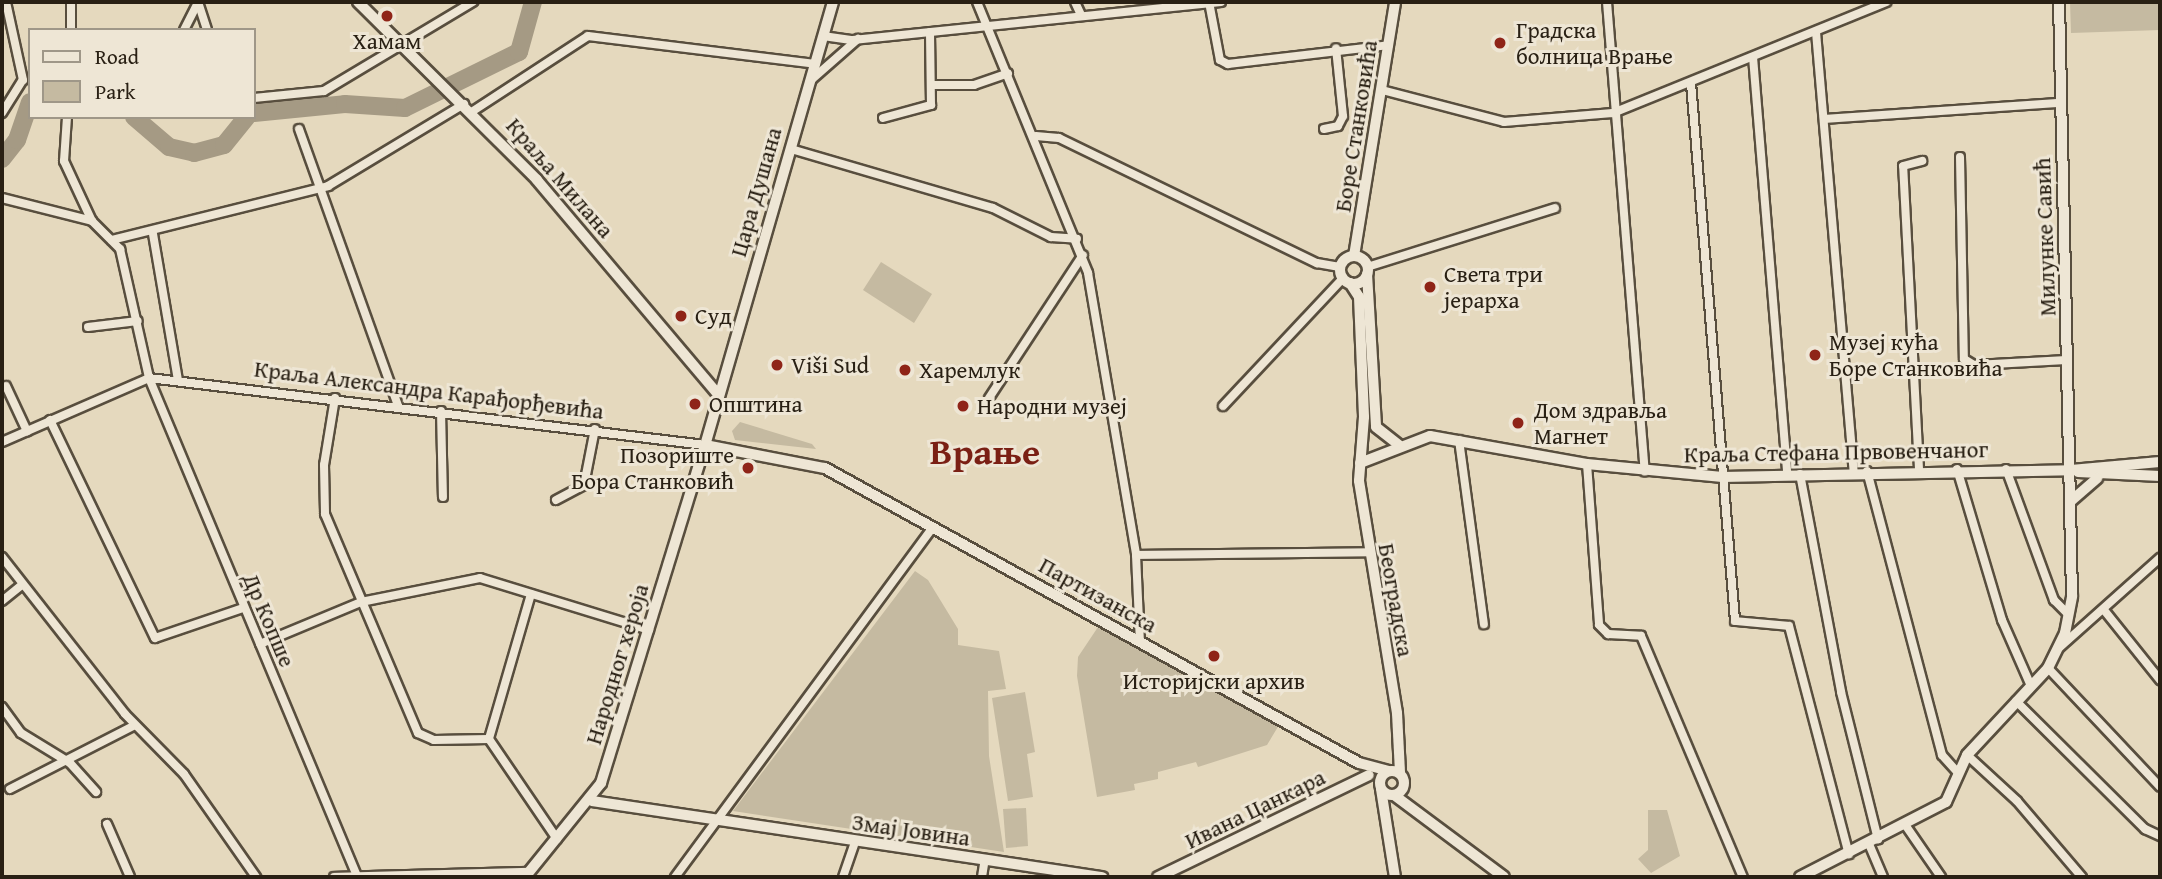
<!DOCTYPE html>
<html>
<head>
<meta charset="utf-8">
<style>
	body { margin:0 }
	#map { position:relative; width:2162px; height:879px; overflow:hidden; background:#e5d9be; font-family:"Gentium Book Plus",serif }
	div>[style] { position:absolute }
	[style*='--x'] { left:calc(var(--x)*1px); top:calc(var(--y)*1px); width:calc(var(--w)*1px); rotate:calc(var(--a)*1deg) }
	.green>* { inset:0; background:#c5baa1 }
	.river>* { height:18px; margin:-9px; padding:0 9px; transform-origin:9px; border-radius:9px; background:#a59a84 }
	.roads { filter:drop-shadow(2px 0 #584e3e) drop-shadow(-2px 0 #584e3e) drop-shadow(0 2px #584e3e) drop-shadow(0 -2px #584e3e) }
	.minor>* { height:8px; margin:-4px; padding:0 4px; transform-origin:4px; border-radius:4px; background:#eee6d5 }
	.tertiary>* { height:10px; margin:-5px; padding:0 5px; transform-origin:5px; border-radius:5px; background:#eee6d5 }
	.tertiary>.ring { margin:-5px; padding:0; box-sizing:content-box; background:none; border:10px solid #eee6d5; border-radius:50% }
	.secondary>* { height:10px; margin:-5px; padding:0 5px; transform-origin:5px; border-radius:5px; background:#eee6d5 }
	.secondary>.ring { margin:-5px; padding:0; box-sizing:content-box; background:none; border:10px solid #eee6d5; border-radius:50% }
	.dots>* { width:19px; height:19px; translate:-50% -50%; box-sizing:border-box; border:4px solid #eee6d5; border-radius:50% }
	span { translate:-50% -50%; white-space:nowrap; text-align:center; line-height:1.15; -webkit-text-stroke:6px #eee6d5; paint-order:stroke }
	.poi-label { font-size:23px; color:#292014 }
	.left { translate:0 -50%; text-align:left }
	.right { translate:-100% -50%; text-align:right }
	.street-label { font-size:23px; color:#292014 }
	.town-label { font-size:37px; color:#7a1f14; font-weight:700 }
	.frame { position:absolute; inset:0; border:4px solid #292014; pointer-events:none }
	.legend { position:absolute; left:28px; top:28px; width:228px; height:91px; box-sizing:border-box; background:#eee6d5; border:2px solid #9f9788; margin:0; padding:9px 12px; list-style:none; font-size:21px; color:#292014 }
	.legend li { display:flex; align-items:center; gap:14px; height:35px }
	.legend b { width:35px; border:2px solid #9f9788 }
</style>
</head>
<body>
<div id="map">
	<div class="green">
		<div style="clip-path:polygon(2070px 2px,2160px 2px,2160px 30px,2071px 33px)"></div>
		<div style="clip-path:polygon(881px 262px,932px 294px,914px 323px,863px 290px)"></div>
		<div style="clip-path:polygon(740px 422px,812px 444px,816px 449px,735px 440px,732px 431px)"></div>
		<div style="clip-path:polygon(915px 571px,928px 580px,958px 629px,958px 645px,999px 651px,1006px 689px,988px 691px,989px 756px,1004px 852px,733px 811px)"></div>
		<div style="clip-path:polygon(1102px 621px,1222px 696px,1282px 720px,1267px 745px,1198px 767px,1196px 762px,1158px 772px,1158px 779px,1134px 784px,1135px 790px,1097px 797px,1077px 676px,1078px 657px)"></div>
		<div style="clip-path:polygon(1025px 692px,1035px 752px,1027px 754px,1033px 797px,1008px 801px,992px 698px)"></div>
		<div style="clip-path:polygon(1026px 808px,1028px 846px,1006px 848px,1003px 809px)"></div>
		<div style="clip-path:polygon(1648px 810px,1667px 810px,1680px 856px,1651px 873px,1638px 859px,1648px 850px)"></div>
	</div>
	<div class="river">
		<div style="--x:254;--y:113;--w:91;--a:-5.6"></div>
		<div style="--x:345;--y:104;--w:60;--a:3.8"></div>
		<div style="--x:405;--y:108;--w:127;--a:-26.2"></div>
		<div style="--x:519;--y:52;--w:52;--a:-74.4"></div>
		<div style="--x:134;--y:117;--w:46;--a:40.6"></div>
		<div style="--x:169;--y:147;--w:26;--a:13"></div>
		<div style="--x:194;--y:153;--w:31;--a:-15"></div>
		<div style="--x:224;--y:145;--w:36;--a:-51"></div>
		<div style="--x:2;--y:159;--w:24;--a:-52"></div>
		<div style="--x:17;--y:140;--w:40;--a:-71.1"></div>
	</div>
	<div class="roads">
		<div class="minor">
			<div style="--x:6;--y:2;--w:80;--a:77.7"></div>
			<div style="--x:71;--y:2;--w:28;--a:90"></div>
			<div style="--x:198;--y:2;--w:29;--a:72"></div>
			<div style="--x:977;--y:2;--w:293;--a:67.7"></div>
			<div style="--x:1088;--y:273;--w:286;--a:80.3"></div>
			<div style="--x:1136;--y:555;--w:87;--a:87.4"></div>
			<div style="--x:1075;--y:2;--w:14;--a:65"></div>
			<div style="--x:1209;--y:2;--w:59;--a:79.3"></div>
			<div style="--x:1220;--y:60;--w:9;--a:27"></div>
			<div style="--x:1228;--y:64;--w:162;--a:-6.7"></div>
			<div style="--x:1607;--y:2;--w:471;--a:85.4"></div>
			<div style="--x:184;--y:30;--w:31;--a:-63"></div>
			<div style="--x:1816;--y:32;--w:441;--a:85.1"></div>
			<div style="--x:823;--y:36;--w:30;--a:8"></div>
			<div style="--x:853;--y:40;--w:370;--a:-5.9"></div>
			<div style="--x:1753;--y:57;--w:418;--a:85.3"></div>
			<div style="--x:810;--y:81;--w:64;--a:-41.2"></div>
			<div style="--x:1691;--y:83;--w:540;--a:85.32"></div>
			<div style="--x:1735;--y:621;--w:54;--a:5.3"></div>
			<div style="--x:1789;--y:626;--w:236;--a:75.3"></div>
			<div style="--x:932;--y:85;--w:42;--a:0"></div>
			<div style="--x:974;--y:85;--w:36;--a:-19"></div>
			<div style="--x:1382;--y:90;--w:126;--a:14.7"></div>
			<div style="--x:1504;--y:122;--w:109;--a:-4.7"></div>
			<div style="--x:1613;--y:113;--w:295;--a:-22.1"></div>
			<div style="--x:254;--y:98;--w:70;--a:-5.7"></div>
			<div style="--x:324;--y:91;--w:174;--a:-30.9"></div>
			<div style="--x:473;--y:111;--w:137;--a:-33.1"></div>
			<div style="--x:588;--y:36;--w:229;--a:7"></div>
			<div style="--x:2;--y:113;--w:39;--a:-58"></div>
			<div style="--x:67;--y:117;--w:44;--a:93.9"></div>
			<div style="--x:64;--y:161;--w:66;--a:65"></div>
			<div style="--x:883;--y:118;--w:50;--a:-15.2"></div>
			<div style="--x:931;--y:105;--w:73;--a:-90.8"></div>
			<div style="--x:1824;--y:119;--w:237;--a:-3.9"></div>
			<div style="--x:299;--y:129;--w:294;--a:70.3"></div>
			<div style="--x:1324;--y:129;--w:14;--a:-12"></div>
			<div style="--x:1338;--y:126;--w:11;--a:-63"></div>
			<div style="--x:1343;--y:116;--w:68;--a:-95.9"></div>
			<div style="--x:1036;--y:136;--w:23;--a:5"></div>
			<div style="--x:1059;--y:138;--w:287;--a:25.9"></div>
			<div style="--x:1317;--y:263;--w:23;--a:10"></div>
			<div style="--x:791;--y:149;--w:210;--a:16.3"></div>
			<div style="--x:993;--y:208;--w:65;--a:26.6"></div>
			<div style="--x:1051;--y:237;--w:26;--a:4"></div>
			<div style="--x:1960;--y:157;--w:202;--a:88.9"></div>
			<div style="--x:1964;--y:359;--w:12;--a:31"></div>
			<div style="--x:1974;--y:365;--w:93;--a:-3.1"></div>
			<div style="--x:2;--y:198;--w:93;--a:14.3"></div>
			<div style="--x:92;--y:221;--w:40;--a:45"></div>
			<div style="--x:120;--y:249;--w:132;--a:77.3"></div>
			<div style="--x:149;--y:378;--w:540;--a:67.33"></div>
			<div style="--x:153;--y:234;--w:149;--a:80.3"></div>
			<div style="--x:112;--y:240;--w:223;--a:-14"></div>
			<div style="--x:328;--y:186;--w:159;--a:-31.1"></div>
			<div style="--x:1367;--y:267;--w:197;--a:-17.4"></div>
			<div style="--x:88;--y:327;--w:50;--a:-6.8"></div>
			<div style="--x:6;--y:386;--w:50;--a:65"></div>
			<div style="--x:335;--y:398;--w:68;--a:99.3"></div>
			<div style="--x:324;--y:465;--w:49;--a:88.8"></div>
			<div style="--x:325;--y:514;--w:238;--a:67"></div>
			<div style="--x:418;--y:733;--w:17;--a:24"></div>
			<div style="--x:434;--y:740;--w:55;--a:-1"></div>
			<div style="--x:989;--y:398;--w:171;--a:-56.7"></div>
			<div style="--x:1223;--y:406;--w:175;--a:-46.8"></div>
			<div style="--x:441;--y:411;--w:86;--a:88.7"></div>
			<div style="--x:50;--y:420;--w:242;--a:64.3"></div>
			<div style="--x:155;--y:638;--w:93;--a:-18.8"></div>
			<div style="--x:1459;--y:440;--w:186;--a:82.3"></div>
			<div style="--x:2;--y:442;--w:160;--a:-23.5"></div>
			<div style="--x:149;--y:378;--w:560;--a:6.87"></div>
			<div style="--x:1587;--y:464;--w:161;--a:85.7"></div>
			<div style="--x:1599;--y:625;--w:13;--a:45"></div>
			<div style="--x:1608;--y:634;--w:33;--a:3"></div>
			<div style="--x:1641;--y:636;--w:262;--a:67.1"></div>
			<div style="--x:1919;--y:469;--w:303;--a:-93"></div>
			<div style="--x:1903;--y:166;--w:20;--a:-15"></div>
			<div style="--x:1957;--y:469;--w:158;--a:73.4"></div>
			<div style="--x:2002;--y:620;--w:72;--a:66.3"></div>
			<div style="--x:2006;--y:469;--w:140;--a:69.9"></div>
			<div style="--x:2054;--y:600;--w:21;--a:45"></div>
			<div style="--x:1867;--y:471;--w:294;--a:75.2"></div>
			<div style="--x:1942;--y:755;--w:24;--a:48"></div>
			<div style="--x:1800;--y:474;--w:222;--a:79.3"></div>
			<div style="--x:1841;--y:692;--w:152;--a:75.9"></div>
			<div style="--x:556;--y:500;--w:32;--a:-28"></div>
			<div style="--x:584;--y:485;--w:57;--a:-78.9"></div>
			<div style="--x:1136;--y:555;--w:231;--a:-0.7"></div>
			<div style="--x:2;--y:557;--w:199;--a:51.9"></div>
			<div style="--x:125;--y:714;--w:84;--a:45.5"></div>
			<div style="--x:184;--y:774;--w:126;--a:55"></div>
			<div style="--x:531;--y:594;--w:151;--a:106.2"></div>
			<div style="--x:489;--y:739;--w:121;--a:55.8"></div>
			<div style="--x:2;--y:601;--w:26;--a:-39"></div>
			<div style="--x:2104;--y:610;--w:90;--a:51.3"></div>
			<div style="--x:260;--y:644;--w:109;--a:-22.6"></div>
			<div style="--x:361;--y:602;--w:121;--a:-11.4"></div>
			<div style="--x:480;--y:578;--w:177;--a:17.1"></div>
			<div style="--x:2060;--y:647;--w:134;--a:-41.7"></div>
			<div style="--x:2048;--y:668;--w:163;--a:46.7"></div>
			<div style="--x:2016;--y:701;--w:182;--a:44.8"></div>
			<div style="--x:2145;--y:829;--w:17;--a:25"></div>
			<div style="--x:2;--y:707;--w:32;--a:54"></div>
			<div style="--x:21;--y:733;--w:57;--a:31.5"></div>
			<div style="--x:70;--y:763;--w:39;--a:48"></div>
			<div style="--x:1967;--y:755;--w:68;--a:42.6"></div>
			<div style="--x:2017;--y:801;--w:100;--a:49.5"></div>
			<div style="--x:10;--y:789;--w:140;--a:-27.1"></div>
			<div style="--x:107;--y:824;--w:58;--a:66.5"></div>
			<div style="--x:1906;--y:826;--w:62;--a:55.5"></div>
			<div style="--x:1869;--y:844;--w:36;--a:67"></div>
			<div style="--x:334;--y:877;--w:193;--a:-1.5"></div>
			<div style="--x:675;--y:877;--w:435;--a:-53.6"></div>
			<div style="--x:843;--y:877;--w:37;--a:-71"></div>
			<div style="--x:982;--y:877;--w:18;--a:-81"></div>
		</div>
		<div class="tertiary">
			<div style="--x:1354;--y:256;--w:257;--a:-80.8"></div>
			<div class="ring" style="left:1340px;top:256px;width:18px;height:18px"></div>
			<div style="--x:1367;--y:274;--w:153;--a:86.6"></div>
			<div style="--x:1376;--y:427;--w:29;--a:38"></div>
			<div style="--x:1350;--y:283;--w:17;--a:57"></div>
			<div style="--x:1359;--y:297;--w:120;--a:87.6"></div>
			<div style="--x:1364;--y:417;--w:64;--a:94.5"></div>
			<div style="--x:1359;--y:481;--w:235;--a:80.7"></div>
			<div style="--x:1397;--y:713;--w:60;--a:87.1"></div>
			<div style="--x:1360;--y:463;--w:75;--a:-21.1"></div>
			<div style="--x:1430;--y:436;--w:159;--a:10.1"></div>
			<div style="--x:1587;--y:464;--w:136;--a:5.5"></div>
			<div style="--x:1722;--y:477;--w:349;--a:-1.1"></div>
			<div style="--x:2071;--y:470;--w:89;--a:-5.1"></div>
			<div style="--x:2078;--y:472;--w:82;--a:2.8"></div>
			<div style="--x:2071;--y:501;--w:35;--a:-41"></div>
			<div style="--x:1381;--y:789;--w:89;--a:81"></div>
			<div style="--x:592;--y:801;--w:516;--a:8.48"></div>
			<div style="--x:525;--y:877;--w:121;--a:-51"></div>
			<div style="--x:601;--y:783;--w:354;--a:-72.9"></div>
			<div style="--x:1158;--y:877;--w:234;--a:-25.8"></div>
			<div style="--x:1800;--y:877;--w:164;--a:-27.2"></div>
			<div style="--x:1946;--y:802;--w:51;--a:-65.9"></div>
			<div style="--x:1967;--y:755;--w:119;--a:-47"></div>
			<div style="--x:2048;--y:668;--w:39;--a:-64"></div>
			<div style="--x:2065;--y:633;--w:38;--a:-79"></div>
			<div style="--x:2072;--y:596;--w:594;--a:-91.25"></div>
		</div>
		<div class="secondary">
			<div style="--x:358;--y:2;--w:252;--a:44.8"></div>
			<div style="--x:537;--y:180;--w:280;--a:49.8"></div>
			<div style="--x:833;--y:2;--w:461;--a:106.1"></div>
			<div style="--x:705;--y:445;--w:122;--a:10.9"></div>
			<div style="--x:825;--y:468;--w:610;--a:28.92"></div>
			<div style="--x:1359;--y:763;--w:30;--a:15"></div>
			<div class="ring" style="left:1380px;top:771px;width:14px;height:14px"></div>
			<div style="--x:1394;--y:795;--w:137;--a:36.7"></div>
		</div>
	</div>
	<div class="dots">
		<div style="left:387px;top:16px;background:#8f2418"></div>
		<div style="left:1500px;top:43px;background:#8f2418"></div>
		<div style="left:1430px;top:287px;background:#8f2418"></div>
		<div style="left:681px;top:316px;background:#8f2418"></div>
		<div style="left:1815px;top:355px;background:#8f2418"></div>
		<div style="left:777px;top:365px;background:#8f2418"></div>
		<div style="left:905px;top:370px;background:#8f2418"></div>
		<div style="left:695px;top:404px;background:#8f2418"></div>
		<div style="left:963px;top:406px;background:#8f2418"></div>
		<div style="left:1518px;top:423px;background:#8f2418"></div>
		<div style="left:748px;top:468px;background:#8f2418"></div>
		<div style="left:1214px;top:656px;background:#8f2418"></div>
	</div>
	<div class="poi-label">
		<span class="left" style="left:1516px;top:43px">Градска<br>болница Врање</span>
		<span style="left:387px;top:41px">Хамам</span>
		<span class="left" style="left:1444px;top:287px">Света три<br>јерарха</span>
		<span class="left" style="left:695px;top:316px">Суд</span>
		<span class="left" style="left:1829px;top:355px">Музеј кућа<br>Боре Станковића</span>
		<span class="left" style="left:791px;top:365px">Viši Sud</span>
		<span class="left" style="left:919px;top:370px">Харемлук</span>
		<span class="left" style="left:709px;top:404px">Општина</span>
		<span class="left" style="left:977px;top:406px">Народни музеј</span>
		<span class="left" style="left:1534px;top:423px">Дом здравља<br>Магнет</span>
		<span class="right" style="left:734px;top:468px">Позориште<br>Бора Станковић</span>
		<span style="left:1214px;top:681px">Историјски архив</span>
	</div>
	<div class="street-label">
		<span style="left:1356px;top:126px;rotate:-81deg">Боре Станковића</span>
		<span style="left:560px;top:178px;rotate:49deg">Краља Милана</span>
		<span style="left:756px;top:192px;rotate:-74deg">Цара Душана</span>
		<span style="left:2045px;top:237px;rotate:-92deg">Милунке Савић</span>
		<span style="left:429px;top:390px;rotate:7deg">Краља Александра Карађорђевића</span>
		<span style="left:1836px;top:452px;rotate:-1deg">Краља Стефана Првовенчаног</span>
		<span style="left:1098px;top:595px;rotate:29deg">Партизанска</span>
		<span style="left:1396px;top:600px;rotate:80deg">Београдска</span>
		<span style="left:269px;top:620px;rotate:67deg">Др Копше</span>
		<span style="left:617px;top:664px;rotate:-73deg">Народног хероја</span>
		<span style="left:1255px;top:809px;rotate:-26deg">Ивана Цанкара</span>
		<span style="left:911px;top:830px;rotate:8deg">Змај Јовина</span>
	</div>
	<div class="town-label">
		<span style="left:985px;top:451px">Врање</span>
	</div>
	<div class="frame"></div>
	<ul class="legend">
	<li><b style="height:9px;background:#eee6d5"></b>Road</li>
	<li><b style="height:19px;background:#c5baa1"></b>Park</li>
	</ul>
</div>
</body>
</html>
